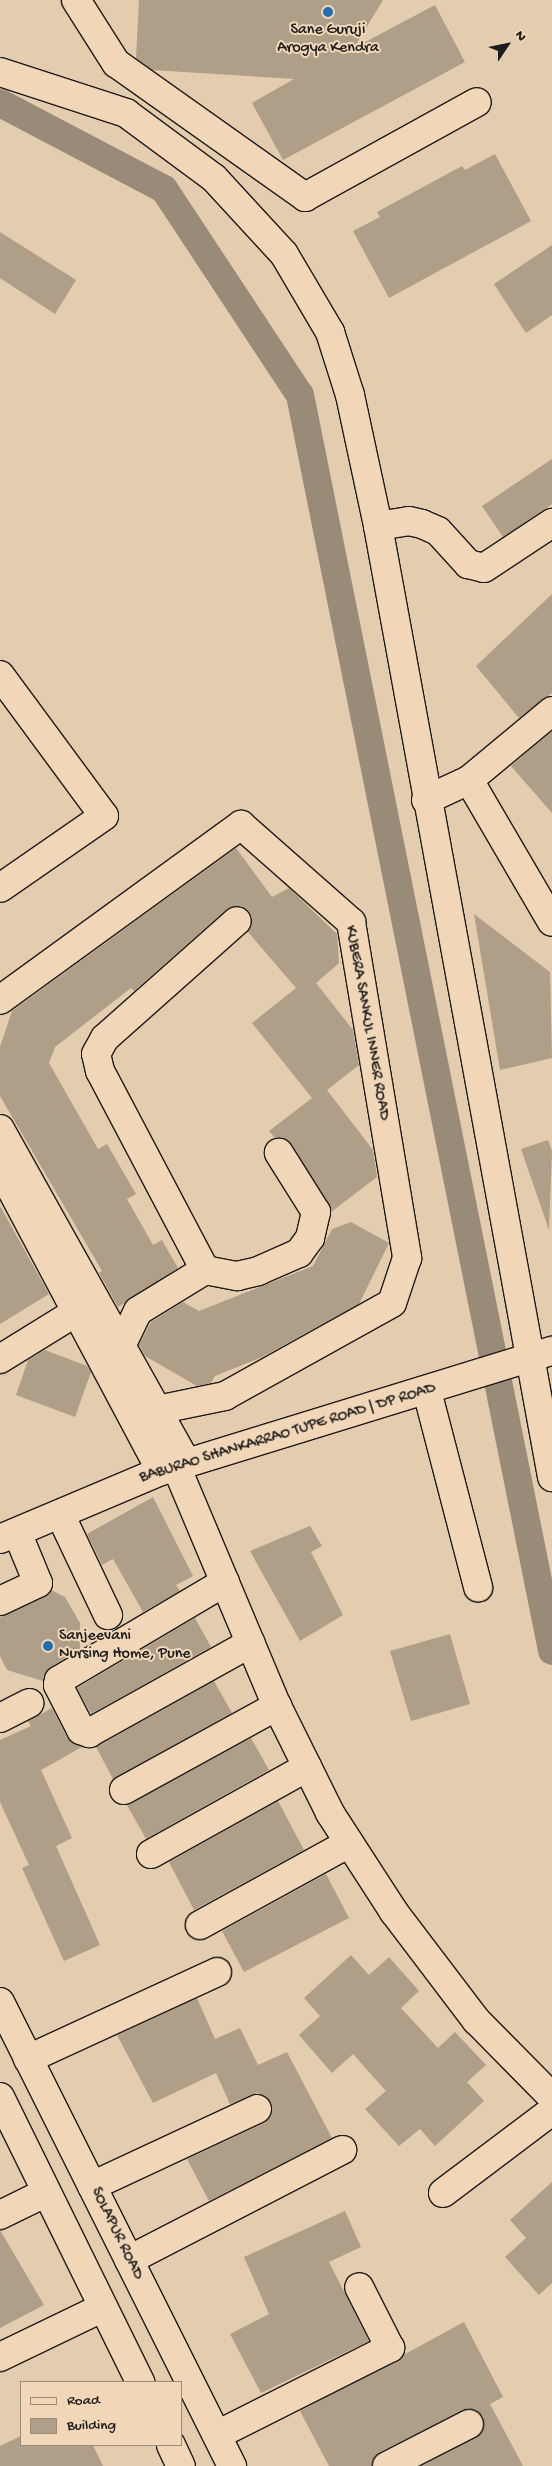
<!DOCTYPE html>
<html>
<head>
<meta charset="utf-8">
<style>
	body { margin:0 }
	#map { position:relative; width:552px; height:2466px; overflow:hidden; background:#e4ccaf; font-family:"Gochi Hand",sans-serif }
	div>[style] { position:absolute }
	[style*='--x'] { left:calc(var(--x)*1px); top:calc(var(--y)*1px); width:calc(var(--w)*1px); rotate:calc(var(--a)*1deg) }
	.canal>* { height:28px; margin:-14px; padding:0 14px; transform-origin:14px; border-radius:14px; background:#9a8b78 }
	.building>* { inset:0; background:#af9e88 }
	.roads { filter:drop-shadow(1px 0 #1c1c1c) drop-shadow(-1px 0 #1c1c1c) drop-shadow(0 1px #1c1c1c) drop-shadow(0 -1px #1c1c1c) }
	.minor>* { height:28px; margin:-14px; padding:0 14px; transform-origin:14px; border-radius:14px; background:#f1d7b8 }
	.highway>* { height:28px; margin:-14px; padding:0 14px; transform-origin:14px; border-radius:14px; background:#f1d7b8 }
	.dots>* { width:14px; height:14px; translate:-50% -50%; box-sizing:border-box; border:2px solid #f1d7b8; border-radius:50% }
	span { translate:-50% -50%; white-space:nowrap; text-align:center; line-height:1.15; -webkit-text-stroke:4px #f1d7b8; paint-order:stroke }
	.poi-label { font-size:16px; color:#1c1c1c }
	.left { translate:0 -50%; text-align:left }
	.street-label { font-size:16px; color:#1c1c1c }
	.legend { position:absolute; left:20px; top:2381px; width:162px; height:65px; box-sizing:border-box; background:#f1d7b8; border:1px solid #9c8c7a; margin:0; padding:6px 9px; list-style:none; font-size:15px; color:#1c1c1c }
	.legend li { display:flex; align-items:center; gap:10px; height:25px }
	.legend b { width:25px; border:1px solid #9c8c7a }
	.north { position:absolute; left:482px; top:20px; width:50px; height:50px; -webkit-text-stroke:4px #f1d7b8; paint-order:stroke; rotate:56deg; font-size:14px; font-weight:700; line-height:20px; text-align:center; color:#1c1c1c }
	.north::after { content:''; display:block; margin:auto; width:18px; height:22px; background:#1c1c1c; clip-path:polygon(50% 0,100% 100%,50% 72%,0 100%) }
</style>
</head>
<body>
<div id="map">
	<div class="canal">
		<div style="--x:0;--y:103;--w:185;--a:27.7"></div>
		<div style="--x:164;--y:189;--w:247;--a:56.6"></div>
		<div style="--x:300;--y:395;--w:1281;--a:78.65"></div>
	</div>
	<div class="building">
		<div style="clip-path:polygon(139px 0,383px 0,354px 48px,435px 5px,465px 62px,283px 160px,252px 103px,294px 79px,152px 70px,136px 58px)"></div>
		<div style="clip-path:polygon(495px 154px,531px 221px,389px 298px,353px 231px,380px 217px,377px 212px,462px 166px,465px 170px)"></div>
		<div style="clip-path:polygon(0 232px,76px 280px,55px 314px,0 278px)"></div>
		<div style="clip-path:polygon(552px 245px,552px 315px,526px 333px,494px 284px)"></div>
		<div style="clip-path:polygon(552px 459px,552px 504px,503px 537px,482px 506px)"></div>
		<div style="clip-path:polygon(552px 594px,552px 693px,519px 718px,476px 666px)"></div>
		<div style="clip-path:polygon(552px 731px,552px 813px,511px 766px)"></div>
		<div style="clip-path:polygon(236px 848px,272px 897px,289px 888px,337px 934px,339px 963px,316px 983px,353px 1030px,359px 1065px,327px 1090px,373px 1150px,377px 1177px,331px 1212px,292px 1145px,275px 1138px,269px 1131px,312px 1098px,252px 1023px,296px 988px,248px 932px,252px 918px,249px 911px,241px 906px,227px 909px,134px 991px,131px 988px,55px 1047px,49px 1063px,98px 1149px,107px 1144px,136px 1194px,127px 1199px,153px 1245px,162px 1240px,178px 1268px,118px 1307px,99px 1273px,102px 1271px,0 1096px,0 1047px,12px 1011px)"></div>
		<div style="clip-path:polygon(474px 914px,550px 972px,552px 1058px,500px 1070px)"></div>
		<div style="clip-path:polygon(548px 1140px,552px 1151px,549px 1230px,521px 1149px)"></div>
		<div style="clip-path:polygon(0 1206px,49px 1294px,0 1324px)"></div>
		<div style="clip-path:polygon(351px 1222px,389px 1243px,359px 1304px,262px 1357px,215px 1376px,211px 1383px,197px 1386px,145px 1356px,139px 1345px,151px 1322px,183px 1302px,199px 1311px,313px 1266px,332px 1229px)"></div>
		<div style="clip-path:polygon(45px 1350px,87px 1366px,91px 1372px,75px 1417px,16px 1395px,28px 1360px)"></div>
		<div style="clip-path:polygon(153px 1497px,193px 1576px,176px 1585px,180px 1591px,143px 1612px,113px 1559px,102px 1565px,87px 1534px)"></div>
		<div style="clip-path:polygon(310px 1526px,322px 1546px,311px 1552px,343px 1615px,300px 1641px,250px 1551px)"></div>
		<div style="clip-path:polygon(51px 1590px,65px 1597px,80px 1623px,80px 1649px,51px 1667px,43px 1681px,7px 1670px,0 1656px,0 1617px)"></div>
		<div style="clip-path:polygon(195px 1618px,211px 1647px,91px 1714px,77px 1688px)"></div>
		<div style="clip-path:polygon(450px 1634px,470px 1704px,411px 1721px,390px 1651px)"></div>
		<div style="clip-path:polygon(214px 1681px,232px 1713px,113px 1779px,96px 1747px)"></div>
		<div style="clip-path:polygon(52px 1708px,67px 1737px,82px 1747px,41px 1770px,72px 1838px,56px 1846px,100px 1945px,64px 1961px,22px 1868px,29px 1865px,0 1802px,0 1740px,31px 1726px,28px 1721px)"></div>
		<div style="clip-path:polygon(251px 1738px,269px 1770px,146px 1839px,127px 1805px)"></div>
		<div style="clip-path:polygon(278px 1801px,304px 1850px,194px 1910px,169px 1862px)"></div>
		<div style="clip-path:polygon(326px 1874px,349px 1918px,244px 1972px,222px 1931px)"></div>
		<div style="clip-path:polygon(351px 1955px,369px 1975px,389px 1957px,419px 1991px,401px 2008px,438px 2048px,455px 2032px,486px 2065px,467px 2082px,484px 2101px,435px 2146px,420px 2129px,399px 2146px,365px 2109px,386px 2091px,353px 2054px,332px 2073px,299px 2035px,320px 2016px,304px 1998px)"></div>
		<div style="clip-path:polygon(197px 1998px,215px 2039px,240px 2028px,258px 2065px,287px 2052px,332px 2138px,209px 2201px,187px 2159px,264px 2123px,272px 2111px,271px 2102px,258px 2093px,230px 2104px,216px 2073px,153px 2103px,117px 2035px)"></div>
		<div style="clip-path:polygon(552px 2182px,552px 2283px,539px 2295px,505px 2257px,526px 2238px,510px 2220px)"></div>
		<div style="clip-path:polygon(345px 2211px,361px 2247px,329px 2262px,369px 2341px,261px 2393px,230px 2334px,269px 2314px,244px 2257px)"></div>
		<div style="clip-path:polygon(0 2230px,44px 2305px,0 2328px)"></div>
		<div style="clip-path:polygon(464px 2322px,503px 2397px,490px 2404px,523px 2466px,421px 2466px,482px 2433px,483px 2417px,469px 2408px,380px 2452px,372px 2466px,329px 2466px,300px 2411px)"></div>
		<div style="clip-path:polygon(21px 2436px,21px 2445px,93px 2445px,103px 2466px,0 2466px,0 2446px)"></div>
	</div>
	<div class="roads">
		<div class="minor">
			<div style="--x:76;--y:0;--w:75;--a:57.6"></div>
			<div style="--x:116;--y:63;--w:232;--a:35.3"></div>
			<div style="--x:305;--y:197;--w:196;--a:-28.9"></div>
			<div style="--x:0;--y:72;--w:133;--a:18"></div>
			<div style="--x:126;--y:113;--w:109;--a:36.5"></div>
			<div style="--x:214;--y:178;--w:103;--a:47.4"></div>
			<div style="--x:284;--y:254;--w:91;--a:59.5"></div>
			<div style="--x:330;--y:332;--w:66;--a:72.4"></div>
			<div style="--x:350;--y:395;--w:134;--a:77.9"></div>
			<div style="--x:378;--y:526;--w:967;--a:79.63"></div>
			<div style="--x:378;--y:526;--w:31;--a:-9"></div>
			<div style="--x:409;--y:521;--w:13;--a:13"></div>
			<div style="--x:422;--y:524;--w:17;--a:24"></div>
			<div style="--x:438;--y:531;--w:45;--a:47.7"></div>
			<div style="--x:468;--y:564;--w:16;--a:14"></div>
			<div style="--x:484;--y:568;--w:82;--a:-33.5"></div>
			<div style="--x:0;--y:675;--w:175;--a:53.6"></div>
			<div style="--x:104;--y:816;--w:126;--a:145.3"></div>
			<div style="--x:469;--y:780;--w:164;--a:59.7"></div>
			<div style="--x:426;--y:800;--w:47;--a:-24.9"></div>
			<div style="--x:469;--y:780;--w:108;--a:-39.7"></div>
			<div style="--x:0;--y:1000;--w:298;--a:-36"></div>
			<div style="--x:241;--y:825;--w:147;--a:41.4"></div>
			<div style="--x:351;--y:922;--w:341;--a:80.5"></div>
			<div style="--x:407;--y:1258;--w:47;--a:108.4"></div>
			<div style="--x:392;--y:1303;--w:191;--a:150.9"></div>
			<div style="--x:225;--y:1396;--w:69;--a:168.4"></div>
			<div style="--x:0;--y:1129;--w:383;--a:60.8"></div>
			<div style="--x:0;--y:1168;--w:343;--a:62"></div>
			<div style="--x:205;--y:1270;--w:33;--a:11"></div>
			<div style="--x:237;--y:1276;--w:22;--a:-13"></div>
			<div style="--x:258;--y:1271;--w:45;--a:-23.7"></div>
			<div style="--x:299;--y:1253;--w:19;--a:-54"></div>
			<div style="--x:310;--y:1238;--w:27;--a:-77"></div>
			<div style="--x:316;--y:1212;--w:70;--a:-122.1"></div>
			<div style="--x:121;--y:1346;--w:39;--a:-64"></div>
			<div style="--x:138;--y:1311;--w:79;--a:-31.5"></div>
			<div style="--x:205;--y:1270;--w:225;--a:-117.8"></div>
			<div style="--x:100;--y:1071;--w:17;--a:-103"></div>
			<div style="--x:96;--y:1054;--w:18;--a:-61"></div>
			<div style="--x:105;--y:1038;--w:176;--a:-41.6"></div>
			<div style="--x:0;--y:1359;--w:89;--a:-31.7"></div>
			<div style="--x:427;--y:1391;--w:203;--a:75.4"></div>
			<div style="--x:176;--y:1466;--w:260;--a:67.2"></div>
			<div style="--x:277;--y:1706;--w:119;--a:63.6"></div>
			<div style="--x:330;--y:1813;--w:118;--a:57.1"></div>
			<div style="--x:394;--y:1912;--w:136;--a:52.8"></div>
			<div style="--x:476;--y:2020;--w:108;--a:45.4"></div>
			<div style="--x:60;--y:1514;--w:112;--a:64.6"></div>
			<div style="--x:0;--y:1539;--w:175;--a:-22.9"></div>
			<div style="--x:161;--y:1471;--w:409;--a:-17.1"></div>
			<div style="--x:225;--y:1582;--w:193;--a:149.4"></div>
			<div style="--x:59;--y:1680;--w:5;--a:101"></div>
			<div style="--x:58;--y:1685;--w:51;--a:62.9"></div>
			<div style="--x:81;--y:1730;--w:9;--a:21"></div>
			<div style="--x:89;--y:1733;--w:185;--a:-29.1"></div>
			<div style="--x:0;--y:1601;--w:42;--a:-25.3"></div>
			<div style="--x:38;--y:1583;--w:55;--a:-112.4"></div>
			<div style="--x:0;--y:1718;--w:33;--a:-27"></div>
			<div style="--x:124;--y:1790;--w:175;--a:-28.8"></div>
			<div style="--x:151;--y:1854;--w:179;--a:-29.1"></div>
			<div style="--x:200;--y:1925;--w:170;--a:-28.8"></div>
			<div style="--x:28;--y:2059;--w:208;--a:-24.7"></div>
			<div style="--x:92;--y:2186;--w:182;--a:-25"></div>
			<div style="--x:443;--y:2193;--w:136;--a:-37"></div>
			<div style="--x:0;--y:2215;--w:50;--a:-26.1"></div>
			<div style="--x:129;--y:2260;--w:240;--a:-27.3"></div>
			<div style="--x:0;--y:2357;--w:113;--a:-25.7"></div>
			<div style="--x:217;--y:2435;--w:194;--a:-26.7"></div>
			<div style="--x:390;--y:2348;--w:68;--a:-116.9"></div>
			<div style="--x:387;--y:2466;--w:92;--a:-27.1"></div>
		</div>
		<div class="highway">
			<div style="--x:0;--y:2002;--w:519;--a:63.43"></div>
			<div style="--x:0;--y:2097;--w:318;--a:63.8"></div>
			<div style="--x:171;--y:2445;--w:23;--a:65"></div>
		</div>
	</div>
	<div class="dots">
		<div style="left:328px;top:12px;background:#1f6fb2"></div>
		<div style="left:48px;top:1646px;background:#1f6fb2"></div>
	</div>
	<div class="poi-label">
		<span style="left:328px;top:40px">Sane Guruji<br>Arogya Kendra</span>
		<span class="left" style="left:59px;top:1646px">Sanjeevani<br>Nursing Home, Pune</span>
	</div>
	<div class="street-label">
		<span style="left:366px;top:1023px;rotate:80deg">KUBERA SANKUL INNER ROAD</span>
		<span style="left:288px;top:1434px;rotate:-17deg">BABURAO SHANKARRAO TUPE ROAD | DP ROAD</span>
		<span style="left:116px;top:2234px;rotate:64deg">SOLAPUR ROAD</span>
	</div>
	<ul class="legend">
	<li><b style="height:6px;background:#f1d7b8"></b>Road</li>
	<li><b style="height:14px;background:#af9e88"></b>Building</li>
	</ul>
	<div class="north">N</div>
</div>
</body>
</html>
